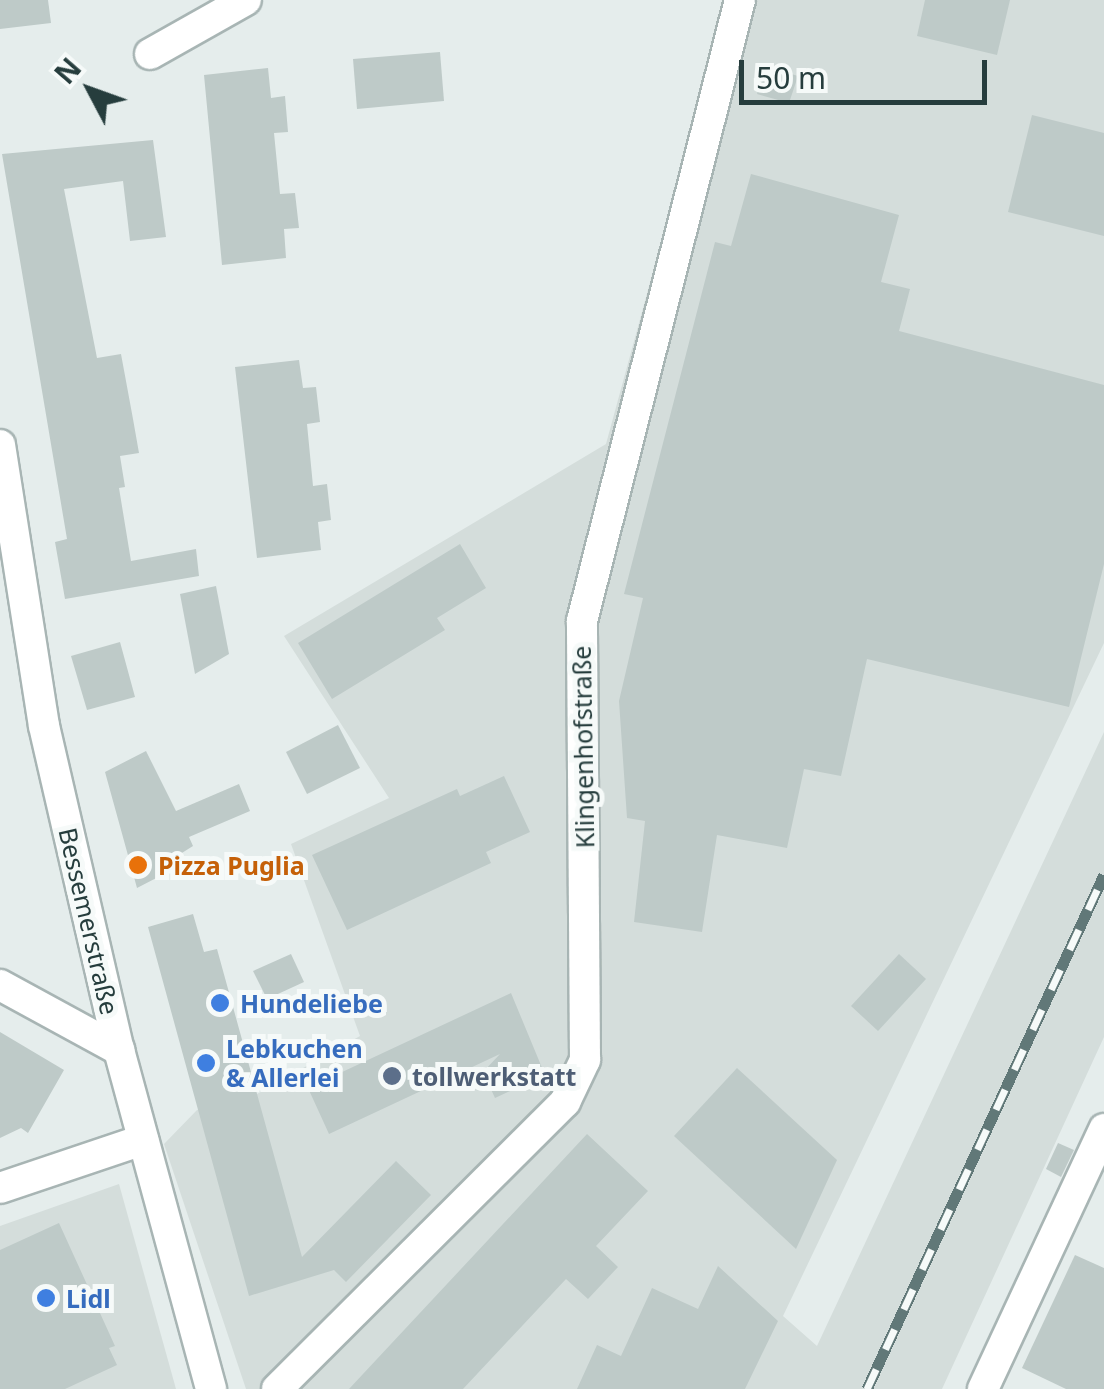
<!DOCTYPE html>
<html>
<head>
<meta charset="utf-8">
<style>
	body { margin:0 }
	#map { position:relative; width:1104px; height:1389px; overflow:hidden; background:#e5edec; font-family:"Noto Sans",sans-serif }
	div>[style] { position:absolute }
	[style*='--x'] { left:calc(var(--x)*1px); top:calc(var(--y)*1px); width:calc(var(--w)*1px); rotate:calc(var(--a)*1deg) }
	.built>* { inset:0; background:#d4dddb }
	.building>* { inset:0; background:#becac8 }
	.roads { filter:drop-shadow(2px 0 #a8b5b4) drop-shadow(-2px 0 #a8b5b4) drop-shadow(0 2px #a8b5b4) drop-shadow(0 -2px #a8b5b4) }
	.minor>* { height:30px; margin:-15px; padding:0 15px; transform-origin:15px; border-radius:15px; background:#fff }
	.rail>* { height:11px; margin-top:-5.5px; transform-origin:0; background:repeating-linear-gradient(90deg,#f6faf9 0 22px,#617878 0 44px); box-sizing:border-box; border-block:2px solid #617878 }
	.dots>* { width:28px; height:28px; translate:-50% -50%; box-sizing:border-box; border:5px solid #f6faf9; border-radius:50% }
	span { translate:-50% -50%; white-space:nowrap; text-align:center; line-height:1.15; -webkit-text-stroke:10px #f6faf9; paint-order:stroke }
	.street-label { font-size:25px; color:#263d3d }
	.food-label { font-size:25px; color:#c56008; font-weight:700 }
	.left { translate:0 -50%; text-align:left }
	.shop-label { font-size:25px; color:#366cbe; font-weight:700 }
	.service-label { font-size:25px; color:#4e5e75; font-weight:700 }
	.north { position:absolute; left:40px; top:40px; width:100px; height:100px; -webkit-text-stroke:8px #f6faf9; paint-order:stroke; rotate:311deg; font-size:28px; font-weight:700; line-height:40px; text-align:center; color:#263d3d }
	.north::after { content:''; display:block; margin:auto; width:35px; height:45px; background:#263d3d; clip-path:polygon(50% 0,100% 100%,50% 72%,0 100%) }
	.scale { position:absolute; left:739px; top:60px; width:248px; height:45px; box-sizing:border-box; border:5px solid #263d3d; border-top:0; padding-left:12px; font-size:30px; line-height:35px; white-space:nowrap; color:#263d3d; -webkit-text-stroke:8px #f6faf9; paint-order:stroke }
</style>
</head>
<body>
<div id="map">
	<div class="built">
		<div style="clip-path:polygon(727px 0,1104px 0,1104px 643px,783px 1316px,817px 1346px,1104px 732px,1104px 1037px,942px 1389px,246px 1389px,164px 1144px,197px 1110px,257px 1094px,360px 1036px,291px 844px,389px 798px,284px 636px,606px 444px)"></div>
		<div style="clip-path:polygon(119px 1184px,176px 1389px,0 1389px,0 1226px)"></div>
	</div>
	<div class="building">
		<div style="clip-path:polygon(0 0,48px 0,51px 23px,0 29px)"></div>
		<div style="clip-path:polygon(925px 0,1010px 0,997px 55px,917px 36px)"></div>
		<div style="clip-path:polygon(440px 52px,444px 101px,357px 109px,353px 59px)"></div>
		<div style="clip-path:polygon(765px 66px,798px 76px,789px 103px,757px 94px)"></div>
		<div style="clip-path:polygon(268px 68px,271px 98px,285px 96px,288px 132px,274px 133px,280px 194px,295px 193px,299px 228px,284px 229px,286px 258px,222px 265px,204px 75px)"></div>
		<div style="clip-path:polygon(1032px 115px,1104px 133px,1104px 236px,1008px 212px)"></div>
		<div style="clip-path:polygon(153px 140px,166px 237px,130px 241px,123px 181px,64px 189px,97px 358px,121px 354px,133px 419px,139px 453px,120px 456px,125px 487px,119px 488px,131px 561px,196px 549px,199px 576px,65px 599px,55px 542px,67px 539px,2px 154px)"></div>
		<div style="clip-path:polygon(751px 174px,899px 215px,881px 282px,910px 289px,899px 331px,1104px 385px,1104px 564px,1069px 707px,867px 659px,841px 776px,804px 769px,787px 848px,717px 835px,702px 932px,634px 922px,645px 821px,627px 818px,619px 701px,643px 598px,624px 594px,715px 242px,731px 246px)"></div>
		<div style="clip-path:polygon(299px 360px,303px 388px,316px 387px,320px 422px,307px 424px,313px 486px,327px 484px,331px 520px,318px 522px,321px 550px,257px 558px,235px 367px)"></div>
		<div style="clip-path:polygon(460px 544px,486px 588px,437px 618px,445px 630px,332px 699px,298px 643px)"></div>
		<div style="clip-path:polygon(216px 586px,229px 654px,195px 674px,180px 594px)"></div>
		<div style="clip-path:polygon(120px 642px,135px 697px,87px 710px,71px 656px)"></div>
		<div style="clip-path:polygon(338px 725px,360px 768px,307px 794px,286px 752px)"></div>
		<div style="clip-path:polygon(146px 751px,176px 811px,239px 784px,250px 811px,189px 837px,193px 846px,161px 866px,164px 874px,137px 888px,105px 772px)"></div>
		<div style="clip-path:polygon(504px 776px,530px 832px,486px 852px,491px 863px,347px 930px,312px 855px,457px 789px,460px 796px)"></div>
		<div style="clip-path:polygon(193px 914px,204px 952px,217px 949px,302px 1257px,396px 1161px,431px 1195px,346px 1282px,334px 1270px,249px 1296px,148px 927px)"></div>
		<div style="clip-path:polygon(291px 954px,304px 982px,267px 999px,253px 971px)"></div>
		<div style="clip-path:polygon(899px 954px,926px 979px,878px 1031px,851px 1006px)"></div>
		<div style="clip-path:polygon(511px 993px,545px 1075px,495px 1098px,483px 1072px,500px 1054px,329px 1134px,308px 1088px)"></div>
		<div style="clip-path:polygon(0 1032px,64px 1070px,28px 1133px,21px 1128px,0 1138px)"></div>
		<div style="clip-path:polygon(737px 1068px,837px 1160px,796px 1249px,674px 1136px)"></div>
		<div style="clip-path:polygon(587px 1134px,648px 1191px,596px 1246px,618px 1267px,588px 1299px,566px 1279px,463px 1389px,349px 1389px)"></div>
		<div style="clip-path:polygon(1058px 1143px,1074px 1150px,1061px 1177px,1046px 1169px)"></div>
		<div style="clip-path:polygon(59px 1223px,115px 1346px,109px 1348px,117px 1365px,65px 1389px,0 1389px,0 1250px)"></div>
		<div style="clip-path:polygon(1075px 1255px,1104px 1268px,1104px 1389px,1066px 1389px,1022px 1368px)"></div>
		<div style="clip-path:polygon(718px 1266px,778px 1321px,745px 1389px,577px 1389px,597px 1345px,621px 1356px,652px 1288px,698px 1309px)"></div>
	</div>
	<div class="roads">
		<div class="minor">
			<div style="--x:150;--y:54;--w:110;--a:-29.4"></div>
			<div style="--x:0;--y:445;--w:284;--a:81.1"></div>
			<div style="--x:44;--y:726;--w:333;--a:77"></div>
			<div style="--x:119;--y:1050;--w:351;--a:74.8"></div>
			<div style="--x:0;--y:985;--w:136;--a:28.6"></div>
			<div style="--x:0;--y:1188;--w:151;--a:-18.6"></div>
			<div style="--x:277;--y:1389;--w:407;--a:-44.9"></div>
			<div style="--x:565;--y:1102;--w:47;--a:-64.5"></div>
			<div style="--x:585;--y:1060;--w:439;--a:-90.4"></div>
			<div style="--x:582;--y:621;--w:641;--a:-75.73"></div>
			<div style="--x:983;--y:1389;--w:287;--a:-65"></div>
		</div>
	</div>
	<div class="rail">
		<div style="--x:867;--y:1389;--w:566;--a:-65.25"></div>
	</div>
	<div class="dots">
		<div style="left:138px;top:865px;background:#e8710a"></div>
		<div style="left:220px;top:1003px;background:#3f7fe0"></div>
		<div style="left:206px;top:1063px;background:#3f7fe0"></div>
		<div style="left:392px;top:1076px;background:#5c6f8a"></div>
		<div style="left:46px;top:1298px;background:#3f7fe0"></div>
	</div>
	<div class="street-label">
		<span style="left:583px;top:747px;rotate:-91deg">Klingenhofstraße</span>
		<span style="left:89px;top:921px;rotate:77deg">Bessemerstraße</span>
	</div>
	<div class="food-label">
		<span class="left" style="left:158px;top:865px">Pizza Puglia</span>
	</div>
	<div class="shop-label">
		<span class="left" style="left:240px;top:1003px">Hundeliebe</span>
		<span class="left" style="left:226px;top:1063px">Lebkuchen<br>&amp; Allerlei</span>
		<span class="left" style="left:66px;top:1298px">Lidl</span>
	</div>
	<div class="service-label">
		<span class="left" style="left:412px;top:1076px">tollwerkstatt</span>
	</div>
	<div class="north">N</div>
	<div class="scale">50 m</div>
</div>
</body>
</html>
